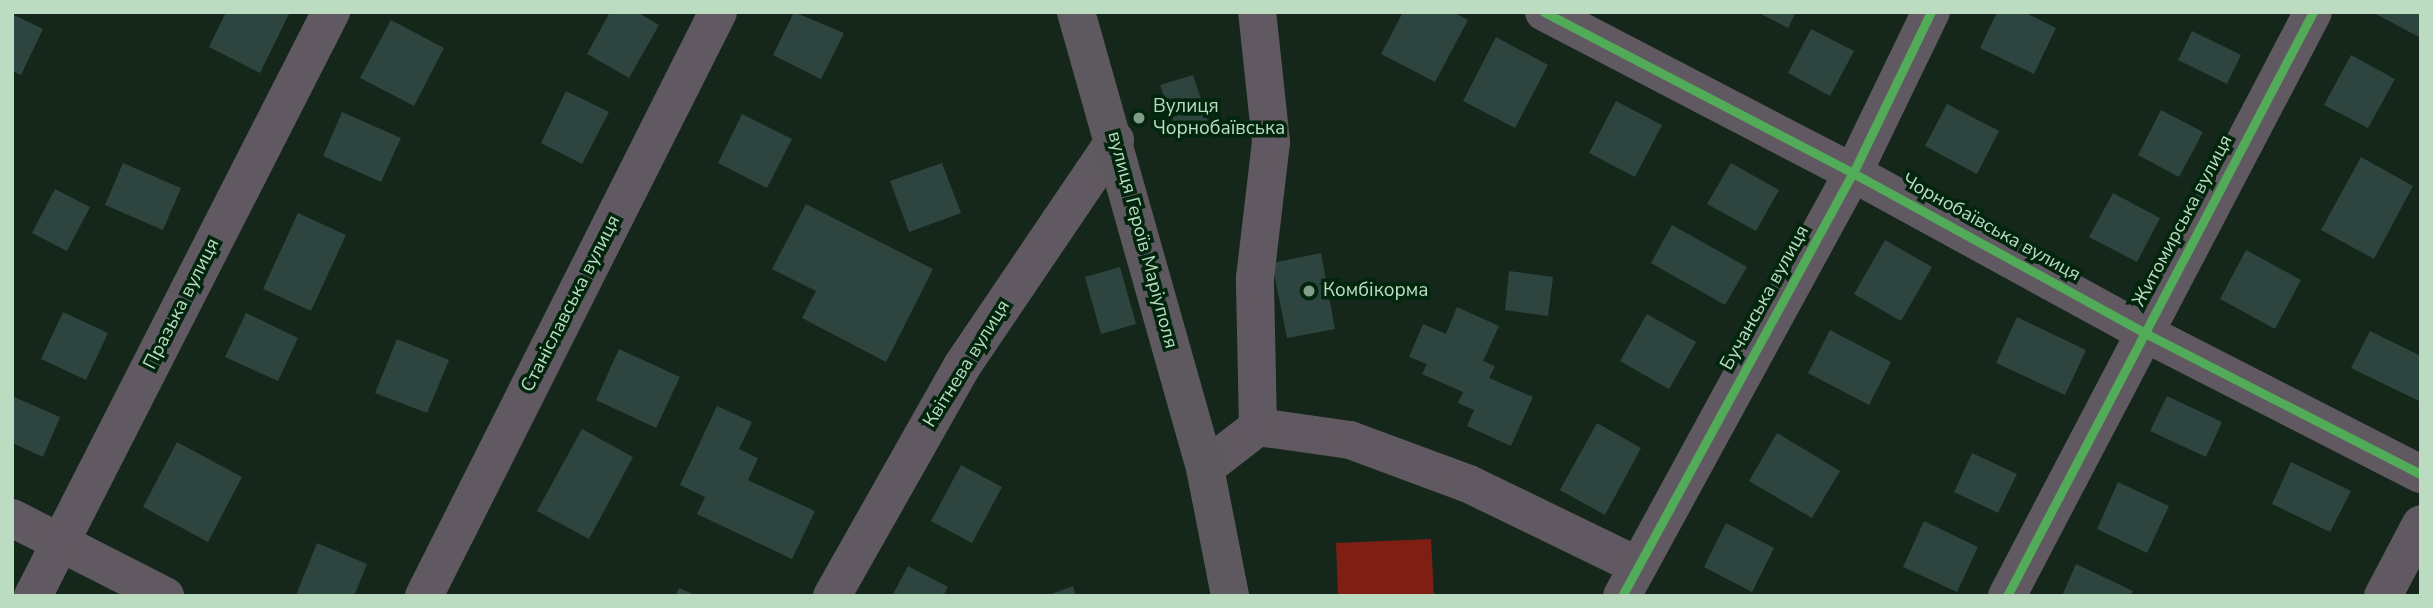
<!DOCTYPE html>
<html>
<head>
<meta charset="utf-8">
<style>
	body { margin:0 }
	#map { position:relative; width:2433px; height:608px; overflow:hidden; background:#14271a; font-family:"Nunito Sans",sans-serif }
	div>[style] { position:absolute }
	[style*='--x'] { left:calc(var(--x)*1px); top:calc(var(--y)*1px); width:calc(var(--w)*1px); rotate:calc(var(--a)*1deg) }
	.green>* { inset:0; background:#7f1f14 }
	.building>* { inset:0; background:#2e443e }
	.minor>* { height:38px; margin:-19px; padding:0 19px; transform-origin:19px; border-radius:19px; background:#615961 }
	.major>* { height:38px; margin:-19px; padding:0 19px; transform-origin:19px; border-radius:19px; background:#5e595f }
	.cycleway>* { height:9px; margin:-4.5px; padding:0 4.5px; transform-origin:4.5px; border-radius:4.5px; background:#51ab58 }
	.dots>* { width:19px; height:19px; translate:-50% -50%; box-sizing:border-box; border:4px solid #02250d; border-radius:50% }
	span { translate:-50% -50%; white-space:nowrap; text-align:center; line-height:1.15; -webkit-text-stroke:7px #02250d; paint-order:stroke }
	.poi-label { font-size:19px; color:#bbdcc1 }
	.left { translate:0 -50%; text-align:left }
	.street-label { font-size:19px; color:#bbdcc1 }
	.frame { position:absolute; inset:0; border:14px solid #bbdcc1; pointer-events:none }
</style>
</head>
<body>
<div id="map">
	<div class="green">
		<div style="clip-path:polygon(1431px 539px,1434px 596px,1338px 596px,1336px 543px)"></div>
	</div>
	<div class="building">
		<div style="clip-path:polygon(226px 12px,290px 12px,260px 73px,209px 47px)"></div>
		<div style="clip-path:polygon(610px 12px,637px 12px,659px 25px,629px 78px,587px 54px)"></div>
		<div style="clip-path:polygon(794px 12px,844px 33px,821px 79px,773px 55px)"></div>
		<div style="clip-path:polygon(1403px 12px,1453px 12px,1468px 20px,1435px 82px,1381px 54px)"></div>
		<div style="clip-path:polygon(1757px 12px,1796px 12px,1788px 28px)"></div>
		<div style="clip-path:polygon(1997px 12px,2024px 12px,2056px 28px,2034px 74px,1980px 48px)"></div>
		<div style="clip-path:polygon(2372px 12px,2421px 12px,2421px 38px)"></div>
		<div style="clip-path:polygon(12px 14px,43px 29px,21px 75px,12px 71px)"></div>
		<div style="clip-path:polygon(391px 20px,444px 48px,414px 106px,360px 78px)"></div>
		<div style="clip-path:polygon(1811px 29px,1854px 51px,1830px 96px,1788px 73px)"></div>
		<div style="clip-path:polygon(2192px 31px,2241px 55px,2227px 84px,2178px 60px)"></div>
		<div style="clip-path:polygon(1496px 37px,1548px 65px,1515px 128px,1463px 101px)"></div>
		<div style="clip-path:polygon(2351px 55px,2395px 79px,2368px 128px,2324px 105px)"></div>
		<div style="clip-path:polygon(1193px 75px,1210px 127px,1178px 137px,1160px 85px)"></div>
		<div style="clip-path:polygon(566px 91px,609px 112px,582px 164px,541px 143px)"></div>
		<div style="clip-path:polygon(1616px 101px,1662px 125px,1635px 177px,1589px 153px)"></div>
		<div style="clip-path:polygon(1947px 104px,1999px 131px,1977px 174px,1925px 146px)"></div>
		<div style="clip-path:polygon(2161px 110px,2203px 132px,2179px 177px,2138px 155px)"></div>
		<div style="clip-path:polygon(342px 112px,401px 138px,381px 182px,323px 156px)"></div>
		<div style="clip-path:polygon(742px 114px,792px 139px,767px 188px,718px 163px)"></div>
		<div style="clip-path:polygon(2361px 157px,2413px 186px,2374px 259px,2321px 230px)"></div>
		<div style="clip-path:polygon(123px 163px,181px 188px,163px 230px,105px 205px)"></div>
		<div style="clip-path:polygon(942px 163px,961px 213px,909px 232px,890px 181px)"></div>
		<div style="clip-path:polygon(1731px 163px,1779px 190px,1756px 231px,1707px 204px)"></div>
		<div style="clip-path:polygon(55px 189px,90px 207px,67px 251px,32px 233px)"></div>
		<div style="clip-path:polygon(2113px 193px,2160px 218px,2137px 262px,2089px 237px)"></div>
		<div style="clip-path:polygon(806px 204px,933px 269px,886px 362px,802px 318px,816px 291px,772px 269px)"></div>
		<div style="clip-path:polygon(298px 213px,346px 235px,311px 311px,263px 289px)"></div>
		<div style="clip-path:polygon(1672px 225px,1747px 267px,1725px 305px,1651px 263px)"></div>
		<div style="clip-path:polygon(1885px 240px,1932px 267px,1901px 321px,1854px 294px)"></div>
		<div style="clip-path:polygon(2246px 250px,2301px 280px,2275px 329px,2220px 299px)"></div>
		<div style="clip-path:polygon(1321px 253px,1335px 329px,1287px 338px,1272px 263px)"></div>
		<div style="clip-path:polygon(1120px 267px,1136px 324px,1101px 334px,1085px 277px)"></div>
		<div style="clip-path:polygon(1509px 271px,1553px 277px,1548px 316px,1505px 310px)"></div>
		<div style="clip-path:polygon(1457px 307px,1499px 326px,1483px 361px,1495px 366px,1489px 378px,1533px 397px,1511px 446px,1467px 426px,1474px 410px,1458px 403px,1463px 392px,1422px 374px,1427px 364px,1409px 357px,1423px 324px,1446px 334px)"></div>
		<div style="clip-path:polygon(63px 312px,108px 333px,86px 380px,41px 359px)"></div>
		<div style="clip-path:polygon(246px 313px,298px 338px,278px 381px,225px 357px)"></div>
		<div style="clip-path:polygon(1647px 314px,1696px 342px,1669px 389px,1620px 361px)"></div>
		<div style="clip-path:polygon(2017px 317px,2086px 350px,2065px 395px,1996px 363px)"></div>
		<div style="clip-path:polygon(1830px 330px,1891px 362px,1869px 405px,1808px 373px)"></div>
		<div style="clip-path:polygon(2370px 331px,2421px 356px,2421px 402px,2351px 368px)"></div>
		<div style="clip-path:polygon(397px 339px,449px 360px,427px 413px,375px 393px)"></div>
		<div style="clip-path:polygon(619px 349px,680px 377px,656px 428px,596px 400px)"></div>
		<div style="clip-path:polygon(12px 396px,60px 417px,43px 457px,12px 443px)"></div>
		<div style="clip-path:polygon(2167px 396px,2222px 422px,2206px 457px,2150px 431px)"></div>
		<div style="clip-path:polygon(717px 406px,752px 422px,739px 449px,758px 458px,748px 480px,815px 511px,792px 559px,697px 514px,705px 497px,680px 485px)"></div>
		<div style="clip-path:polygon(1597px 423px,1641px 448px,1605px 515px,1560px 490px)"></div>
		<div style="clip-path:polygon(582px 429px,633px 457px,589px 539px,537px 511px)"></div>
		<div style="clip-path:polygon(1777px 433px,1840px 471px,1812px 518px,1749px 481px)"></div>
		<div style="clip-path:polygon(177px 442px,242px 477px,208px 542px,143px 507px)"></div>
		<div style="clip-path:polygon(1972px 453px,2017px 474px,1998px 513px,1954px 492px)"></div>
		<div style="clip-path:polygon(2291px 462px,2351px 491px,2330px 532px,2272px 504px)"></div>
		<div style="clip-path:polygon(961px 465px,1002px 487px,972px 543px,931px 521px)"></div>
		<div style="clip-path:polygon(2118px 482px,2169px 506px,2147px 553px,2097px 529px)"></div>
		<div style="clip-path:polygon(1924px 521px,1978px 547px,1957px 592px,1903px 567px)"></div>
		<div style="clip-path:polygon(1726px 523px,1774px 548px,1752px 592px,1704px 567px)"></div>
		<div style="clip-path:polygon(317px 543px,367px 564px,354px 596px,296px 595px)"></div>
		<div style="clip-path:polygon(2076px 564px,2133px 591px,2130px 596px,2062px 596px)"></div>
		<div style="clip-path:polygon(908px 566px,948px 587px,943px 596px,892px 596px)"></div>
		<div style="clip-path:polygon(1073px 586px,1076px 596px,1049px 596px,1049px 595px)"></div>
		<div style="clip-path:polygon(679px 588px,698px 596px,675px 596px)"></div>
	</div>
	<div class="minor">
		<div style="--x:1544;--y:12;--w:348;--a:27.5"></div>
		<div style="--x:1853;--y:173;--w:331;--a:28.7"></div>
		<div style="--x:2143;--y:332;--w:312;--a:27.1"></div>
		<div style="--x:1258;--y:427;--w:93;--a:8"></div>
		<div style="--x:1350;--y:440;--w:127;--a:20.3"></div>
		<div style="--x:1469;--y:484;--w:188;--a:25.9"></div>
		<div style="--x:1205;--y:468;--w:67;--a:-37.7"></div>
		<div style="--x:1258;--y:427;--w:149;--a:-91.2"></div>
		<div style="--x:1255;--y:278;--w:137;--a:-83.3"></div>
		<div style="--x:1271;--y:142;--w:131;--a:-96.1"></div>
		<div style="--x:12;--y:518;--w:172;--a:27"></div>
		<div style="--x:33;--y:596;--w:656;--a:-62.97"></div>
		<div style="--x:424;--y:596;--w:654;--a:-63.28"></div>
		<div style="--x:832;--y:596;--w:264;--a:-60.5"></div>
		<div style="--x:962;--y:366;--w:273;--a:-55.9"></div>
		<div style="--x:1622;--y:596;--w:482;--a:-61.4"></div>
		<div style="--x:1853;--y:173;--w:179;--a:-64.2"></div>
		<div style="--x:2007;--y:596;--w:659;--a:-62.35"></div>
		<div style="--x:2383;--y:596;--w:81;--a:-62.2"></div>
	</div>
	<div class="major">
		<div style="--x:1076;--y:12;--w:474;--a:74.2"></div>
		<div style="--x:1205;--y:468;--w:130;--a:78.9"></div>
	</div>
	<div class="cycleway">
		<div style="--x:1544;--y:12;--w:348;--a:27.5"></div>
		<div style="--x:1853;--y:173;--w:331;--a:28.7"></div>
		<div style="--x:2143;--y:332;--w:312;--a:27.1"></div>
		<div style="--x:1622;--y:596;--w:482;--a:-61.4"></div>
		<div style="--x:1853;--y:173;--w:179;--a:-64.2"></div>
		<div style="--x:2007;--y:596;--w:659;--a:-62.35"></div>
	</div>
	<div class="dots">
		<div style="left:1139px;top:118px;background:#819d87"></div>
		<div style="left:1309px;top:291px;background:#819d87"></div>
	</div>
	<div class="poi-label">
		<span class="left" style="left:1153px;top:118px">Вулиця<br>Чорнобаївська</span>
		<span class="left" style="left:1323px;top:291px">Комбікорма</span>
	</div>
	<div class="street-label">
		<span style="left:2183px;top:221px;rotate:-62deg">Житомирська вулиця</span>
		<span style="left:1991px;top:228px;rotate:29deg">Чорнобаївська вулиця</span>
		<span style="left:1142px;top:240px;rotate:75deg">вулиця Героїв Маріуполя</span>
		<span style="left:1765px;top:298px;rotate:-61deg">Бучанська вулиця</span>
		<span style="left:182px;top:304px;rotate:-63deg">Празька вулиця</span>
		<span style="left:571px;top:304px;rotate:-63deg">Станіславська вулиця</span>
		<span style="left:967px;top:364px;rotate:-58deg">Квітнева вулиця</span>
	</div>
	<div class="frame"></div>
</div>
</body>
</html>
